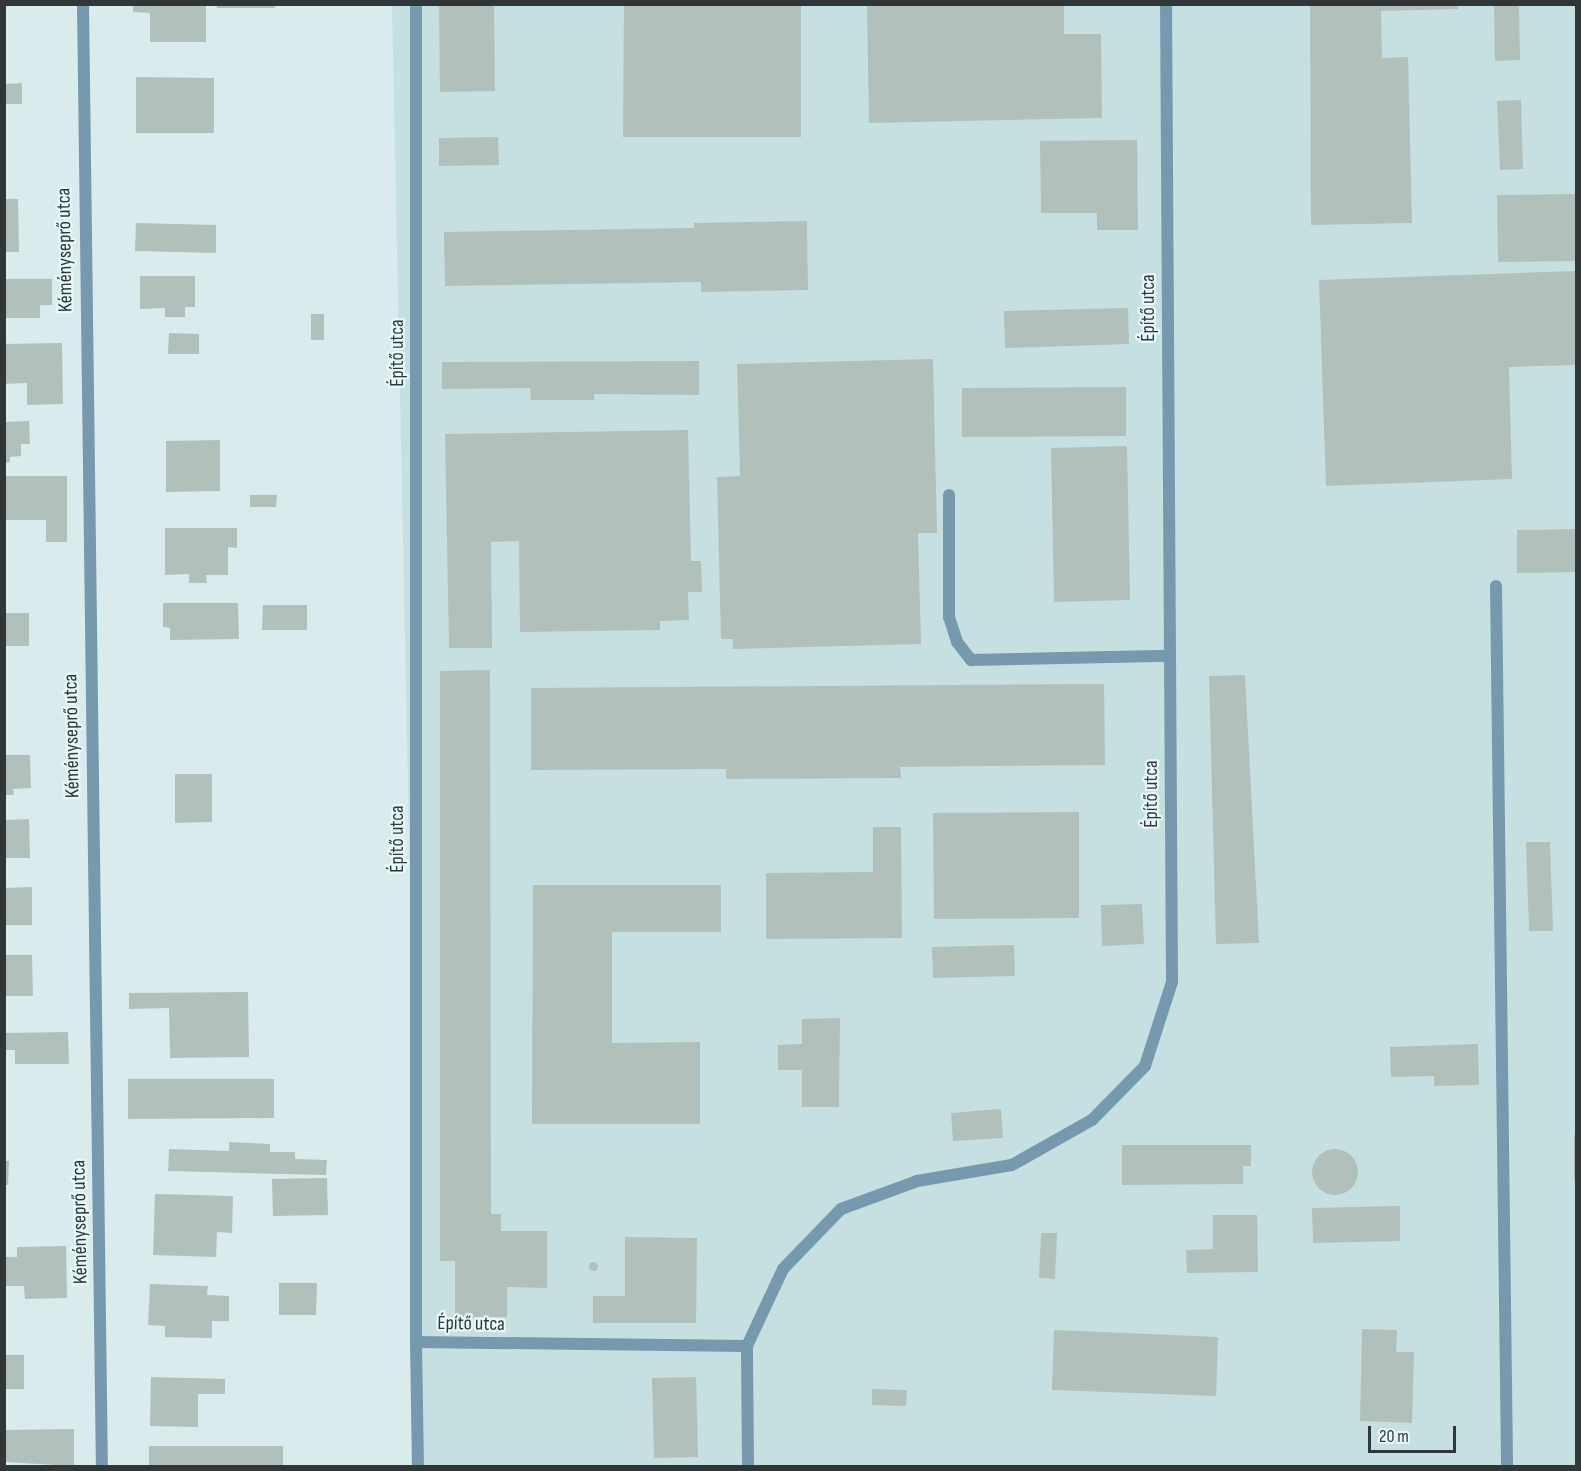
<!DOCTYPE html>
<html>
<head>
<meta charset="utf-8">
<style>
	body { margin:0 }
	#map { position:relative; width:1581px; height:1471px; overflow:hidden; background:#daebed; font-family:"Sofia Sans Condensed",sans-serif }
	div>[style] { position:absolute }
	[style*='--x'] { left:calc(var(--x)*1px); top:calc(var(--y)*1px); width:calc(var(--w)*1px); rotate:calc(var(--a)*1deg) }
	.built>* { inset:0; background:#c6e0e2 }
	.building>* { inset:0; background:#b1c0ba }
	.round { border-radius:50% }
	.lane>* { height:12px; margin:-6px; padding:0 6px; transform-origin:6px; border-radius:6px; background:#7699ae }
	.street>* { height:12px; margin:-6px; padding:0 6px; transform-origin:6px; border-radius:6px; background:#7699ae }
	span { translate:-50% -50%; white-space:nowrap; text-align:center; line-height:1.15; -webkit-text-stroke:4.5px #e8f9fa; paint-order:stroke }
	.street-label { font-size:20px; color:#313738 }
	.frame { position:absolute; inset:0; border:6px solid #313738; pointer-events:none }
	.scale { position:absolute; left:1368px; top:1426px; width:88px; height:27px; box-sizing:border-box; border:3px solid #313738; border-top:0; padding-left:8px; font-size:18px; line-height:21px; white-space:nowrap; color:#313738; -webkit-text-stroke:4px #e8f9fa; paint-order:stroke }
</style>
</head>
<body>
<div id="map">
	<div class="built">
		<div style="clip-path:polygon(392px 5px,1576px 5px,1576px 1466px,422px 1466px)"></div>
	</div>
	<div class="building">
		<div style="clip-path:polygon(133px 4px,206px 4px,206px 42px,150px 42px,150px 13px,133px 12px)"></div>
		<div style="clip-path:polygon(217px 4px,275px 4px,275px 8px,217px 8px)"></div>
		<div style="clip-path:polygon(439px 4px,494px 4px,495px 91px,440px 92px)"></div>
		<div style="clip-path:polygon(624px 4px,801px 4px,801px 137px,623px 137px)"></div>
		<div style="clip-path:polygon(920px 4px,1064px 4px,1064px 34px,1101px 34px,1102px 118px,869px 123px,867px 5px)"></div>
		<div style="clip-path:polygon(1310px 4px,1457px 4px,1458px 9px,1381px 11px,1382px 58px,1408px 57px,1412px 223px,1311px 225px)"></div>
		<div style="clip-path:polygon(1494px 4px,1519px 4px,1520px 60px,1495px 61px)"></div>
		<div style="clip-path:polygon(136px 77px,214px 78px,214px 133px,136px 133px)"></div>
		<div style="clip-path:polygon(22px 83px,22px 104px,4px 104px,4px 84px)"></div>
		<div style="clip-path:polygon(1521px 100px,1523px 169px,1500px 170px,1497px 101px)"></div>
		<div style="clip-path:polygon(498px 137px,499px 165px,439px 166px,439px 138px)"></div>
		<div style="clip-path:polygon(1137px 140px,1138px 230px,1097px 230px,1097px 213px,1041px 213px,1040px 141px)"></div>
		<div style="clip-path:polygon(1576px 194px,1576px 261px,1498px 262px,1497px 195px)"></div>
		<div style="clip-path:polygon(4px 199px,18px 199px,19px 252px,4px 252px)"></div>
		<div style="clip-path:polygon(807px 221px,808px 290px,701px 292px,701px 282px,445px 286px,444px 232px,694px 228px,694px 223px)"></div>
		<div style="clip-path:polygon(136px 223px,216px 225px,216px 253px,135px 251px)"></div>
		<div style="clip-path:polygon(1576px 271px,1576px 365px,1509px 367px,1512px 479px,1326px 486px,1319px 280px)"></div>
		<div style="clip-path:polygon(140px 276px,195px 276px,195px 307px,185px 307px,185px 317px,165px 317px,165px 308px,140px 309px)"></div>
		<div style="clip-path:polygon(4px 279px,52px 279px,52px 305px,40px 305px,40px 318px,4px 318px)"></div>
		<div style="clip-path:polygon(1128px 308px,1129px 344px,1005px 348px,1004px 311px)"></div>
		<div style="clip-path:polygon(311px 314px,324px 314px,324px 340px,311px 340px)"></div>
		<div style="clip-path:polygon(169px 333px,199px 334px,199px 354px,168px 354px)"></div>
		<div style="clip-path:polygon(62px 343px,63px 404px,27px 405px,27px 383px,4px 384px,4px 344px)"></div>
		<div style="clip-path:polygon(933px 359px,937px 533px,918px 533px,921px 644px,733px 649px,733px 639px,721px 639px,717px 477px,740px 476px,737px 364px)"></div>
		<div style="clip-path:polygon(699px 361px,699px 395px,594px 394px,594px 400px,531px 400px,530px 388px,442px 389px,442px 362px)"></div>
		<div style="clip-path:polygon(1126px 387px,1126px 436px,962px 437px,962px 388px)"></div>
		<div style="clip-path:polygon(29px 421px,30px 444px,21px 444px,21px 456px,10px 457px,10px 462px,4px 463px,4px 422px)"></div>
		<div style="clip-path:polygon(688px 430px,691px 561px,701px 561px,702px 592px,688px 592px,689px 620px,660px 621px,660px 630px,520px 632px,519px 541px,491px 542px,492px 648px,449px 648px,445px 434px)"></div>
		<div style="clip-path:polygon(220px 440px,220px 491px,166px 492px,166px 441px)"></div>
		<div style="clip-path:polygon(1127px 446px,1130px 600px,1054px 602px,1051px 448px)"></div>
		<div style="clip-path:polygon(4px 476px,67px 476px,67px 542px,46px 542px,46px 520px,4px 520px)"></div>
		<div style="clip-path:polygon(250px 495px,277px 495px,276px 507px,250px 507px)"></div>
		<div style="clip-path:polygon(165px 528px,237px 528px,237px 548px,228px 547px,228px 575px,206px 575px,207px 583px,189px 583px,189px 574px,165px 575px)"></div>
		<div style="clip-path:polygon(1576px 529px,1576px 572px,1517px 573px,1517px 530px)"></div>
		<div style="clip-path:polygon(163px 603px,238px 603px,239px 639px,170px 640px,170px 628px,163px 627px)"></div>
		<div style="clip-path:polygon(263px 605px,307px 605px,307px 630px,262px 630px)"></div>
		<div style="clip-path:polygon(4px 613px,29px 613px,29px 646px,4px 646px)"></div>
		<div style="clip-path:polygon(490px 670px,491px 1214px,501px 1214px,501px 1231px,547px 1231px,547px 1288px,507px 1287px,507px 1317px,455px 1317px,455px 1261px,440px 1261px,440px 671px)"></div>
		<div style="clip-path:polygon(1245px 675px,1259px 943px,1216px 944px,1209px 676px)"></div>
		<div style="clip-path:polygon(1104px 684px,1105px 765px,900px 767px,901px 778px,726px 779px,726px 769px,531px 770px,531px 688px)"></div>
		<div style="clip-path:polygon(4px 755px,30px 755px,31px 788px,13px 789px,14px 795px,4px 795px)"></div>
		<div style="clip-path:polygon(175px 774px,212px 774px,212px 822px,175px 823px)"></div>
		<div style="clip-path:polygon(1079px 812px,1079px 918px,934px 919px,933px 813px)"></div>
		<div style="clip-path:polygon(29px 819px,30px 858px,4px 858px,4px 820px)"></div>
		<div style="clip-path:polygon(873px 827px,901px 827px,902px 938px,766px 939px,766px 873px,873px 872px)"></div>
		<div style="clip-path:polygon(1526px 842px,1550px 842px,1553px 931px,1529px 931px)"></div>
		<div style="clip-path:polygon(533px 885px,721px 885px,721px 932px,612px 932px,612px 1043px,700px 1042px,700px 1124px,532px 1124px)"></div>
		<div style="clip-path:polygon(32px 887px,32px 925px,4px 925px,4px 888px)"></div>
		<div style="clip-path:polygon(1142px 904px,1144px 944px,1102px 946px,1101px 905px)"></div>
		<div style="clip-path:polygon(1014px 945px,1015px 976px,933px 978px,932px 947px)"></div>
		<div style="clip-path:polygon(4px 955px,32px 955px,33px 996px,4px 996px)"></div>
		<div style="clip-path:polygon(248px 992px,249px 1057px,170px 1058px,169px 1008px,129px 1009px,129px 993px)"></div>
		<div style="clip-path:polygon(840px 1018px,839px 1107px,802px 1107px,802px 1070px,778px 1070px,778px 1045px,802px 1044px,802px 1019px)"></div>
		<div style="clip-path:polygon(68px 1032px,69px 1064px,15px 1064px,15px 1050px,4px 1050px,4px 1033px)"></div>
		<div style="clip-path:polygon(1478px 1044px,1479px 1085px,1434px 1086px,1434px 1076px,1391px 1077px,1390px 1047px)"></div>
		<div style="clip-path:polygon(128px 1079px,274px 1079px,274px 1118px,128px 1119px)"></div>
		<div style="clip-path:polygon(1001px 1109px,1003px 1138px,953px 1141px,951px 1113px)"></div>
		<div style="clip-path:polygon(1576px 1134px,1576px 1181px,1574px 1181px,1574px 1135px)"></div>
		<div style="clip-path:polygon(229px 1142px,270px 1144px,270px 1152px,295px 1152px,295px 1159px,327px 1160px,326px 1175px,168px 1171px,169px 1149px,229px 1151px)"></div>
		<div style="clip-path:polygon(1122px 1145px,1251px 1145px,1251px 1166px,1243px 1166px,1243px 1184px,1122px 1185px)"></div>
		<div class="round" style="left:1312px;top:1149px;width:46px;height:46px"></div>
		<div style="clip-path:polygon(4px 1161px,9px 1161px,8px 1185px,4px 1185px)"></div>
		<div style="clip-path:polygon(327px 1178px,328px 1215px,273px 1216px,272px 1179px)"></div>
		<div style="clip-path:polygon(155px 1194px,233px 1196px,232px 1233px,217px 1232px,216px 1257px,153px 1255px)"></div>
		<div style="clip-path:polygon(1400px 1206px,1400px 1241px,1313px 1243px,1312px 1208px)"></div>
		<div style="clip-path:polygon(1213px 1215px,1257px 1215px,1258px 1272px,1187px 1273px,1186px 1250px,1213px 1249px)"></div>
		<div style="clip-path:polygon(1041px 1233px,1057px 1233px,1055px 1279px,1039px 1278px)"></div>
		<div style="clip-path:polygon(625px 1237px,697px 1238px,696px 1323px,593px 1323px,593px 1296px,625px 1296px)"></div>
		<div style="clip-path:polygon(66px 1246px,67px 1298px,25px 1299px,24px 1286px,4px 1286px,4px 1257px,17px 1257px,17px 1247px)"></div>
		<div class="round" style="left:588.5px;top:1261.5px;width:9px;height:9px"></div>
		<div style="clip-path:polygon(279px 1283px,317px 1283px,316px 1315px,279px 1315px)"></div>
		<div style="clip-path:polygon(150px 1284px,208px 1286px,207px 1295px,229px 1296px,229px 1321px,212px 1321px,212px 1338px,165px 1337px,165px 1326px,148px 1325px)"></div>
		<div style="clip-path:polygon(1362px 1329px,1397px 1330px,1396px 1352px,1414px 1352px,1412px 1423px,1360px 1421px)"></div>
		<div style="clip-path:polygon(1054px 1330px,1218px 1337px,1216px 1396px,1052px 1390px)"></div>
		<div style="clip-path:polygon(4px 1355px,24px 1355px,24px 1389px,4px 1389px)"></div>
		<div style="clip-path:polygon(151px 1377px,225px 1379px,225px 1394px,198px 1394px,198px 1427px,150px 1426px)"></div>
		<div style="clip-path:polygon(696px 1377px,698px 1457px,654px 1458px,652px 1378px)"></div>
		<div style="clip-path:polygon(872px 1389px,907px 1390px,906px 1406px,872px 1405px)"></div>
		<div style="clip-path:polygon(74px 1429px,74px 1466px,4px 1462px,4px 1430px)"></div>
		<div style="clip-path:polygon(149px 1446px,283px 1446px,283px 1466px,149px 1466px)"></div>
	</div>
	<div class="lane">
		<div style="--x:416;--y:4;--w:1338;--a:90"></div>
		<div style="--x:416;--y:1342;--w:331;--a:0.7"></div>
		<div style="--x:949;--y:495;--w:122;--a:90"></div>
		<div style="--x:949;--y:617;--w:26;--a:72"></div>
		<div style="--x:957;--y:642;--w:23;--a:52"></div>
		<div style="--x:971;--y:660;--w:199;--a:-1.2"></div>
		<div style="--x:1496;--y:586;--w:880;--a:89.28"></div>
		<div style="--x:416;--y:1342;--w:124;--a:89.1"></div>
		<div style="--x:748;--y:1466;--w:120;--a:-90.5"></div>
		<div style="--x:747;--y:1346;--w:85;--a:-64.9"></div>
		<div style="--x:783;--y:1269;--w:83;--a:-46"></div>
		<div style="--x:841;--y:1209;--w:81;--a:-20.2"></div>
		<div style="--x:917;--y:1181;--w:96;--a:-9.6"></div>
		<div style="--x:1012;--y:1165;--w:92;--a:-29.4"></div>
		<div style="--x:1092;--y:1120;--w:76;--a:-45.5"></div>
		<div style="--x:1145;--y:1066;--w:88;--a:-72.2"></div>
		<div style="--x:1172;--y:982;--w:978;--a:-90.35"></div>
	</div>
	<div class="street">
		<div style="--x:83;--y:4;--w:1462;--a:89.26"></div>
	</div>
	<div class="street-label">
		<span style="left:65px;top:250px;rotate:-91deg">Kéményseprő utca</span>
		<span style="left:1148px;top:308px;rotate:-90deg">Építő utca</span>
		<span style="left:397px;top:353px;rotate:-90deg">Építő utca</span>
		<span style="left:72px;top:736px;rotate:-91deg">Kéményseprő utca</span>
		<span style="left:1151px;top:794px;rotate:-90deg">Építő utca</span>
		<span style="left:397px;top:839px;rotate:-90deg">Építő utca</span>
		<span style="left:80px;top:1222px;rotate:-91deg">Kéményseprő utca</span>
		<span style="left:471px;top:1324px;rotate:1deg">Építő utca</span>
	</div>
	<div class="frame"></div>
	<div class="scale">20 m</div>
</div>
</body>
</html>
